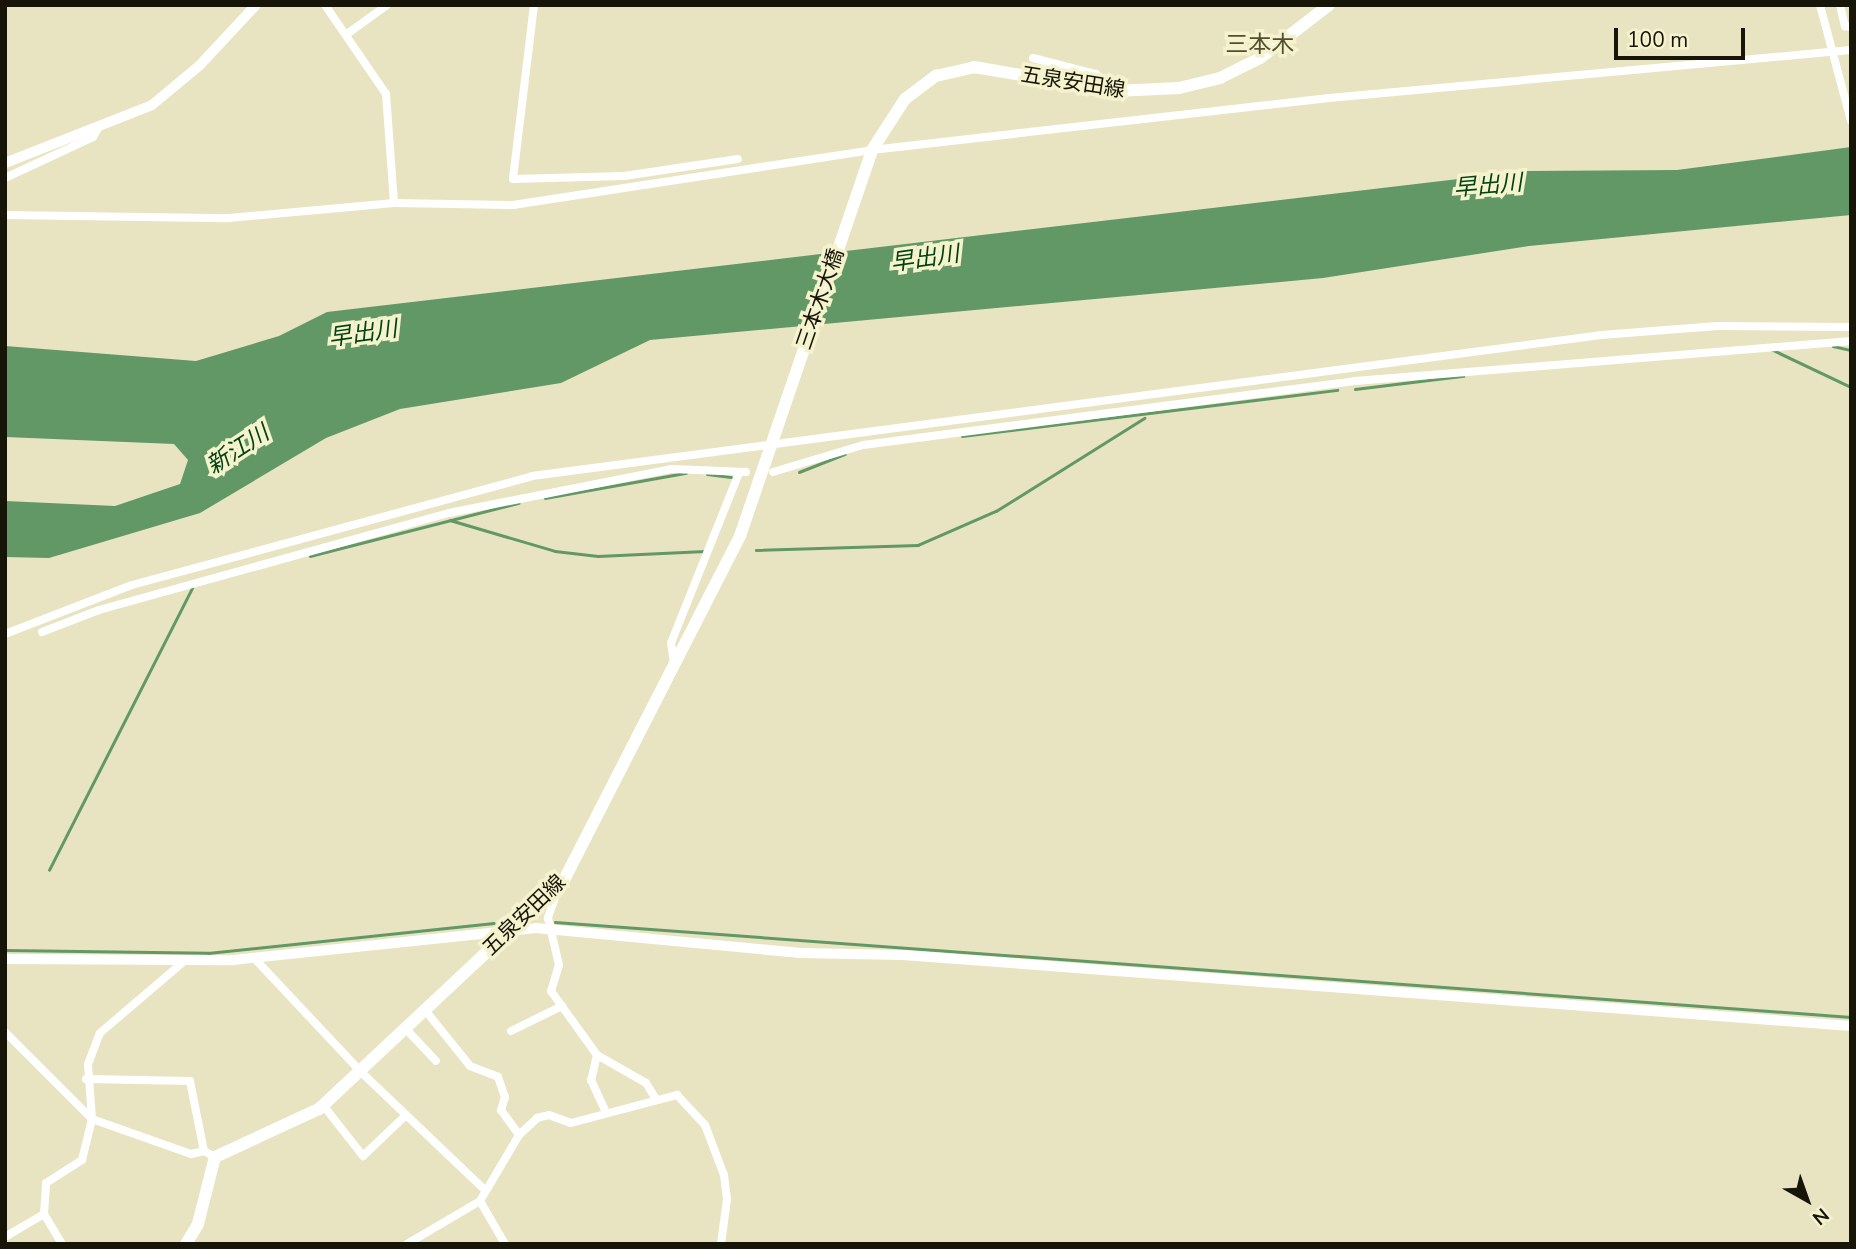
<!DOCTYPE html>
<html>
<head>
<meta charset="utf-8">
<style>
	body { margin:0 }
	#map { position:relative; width:1856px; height:1249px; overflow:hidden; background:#e8e4c1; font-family:"Nunito Sans","Noto Sans JP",sans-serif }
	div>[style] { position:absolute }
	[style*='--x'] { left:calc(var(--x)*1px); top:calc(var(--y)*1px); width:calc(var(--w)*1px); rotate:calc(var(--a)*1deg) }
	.water>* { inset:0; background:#619865 }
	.stream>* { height:2.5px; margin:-1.25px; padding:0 1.25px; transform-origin:1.25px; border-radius:1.25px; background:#619865 }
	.minor>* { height:8px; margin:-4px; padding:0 4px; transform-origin:4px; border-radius:4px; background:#fff }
	.tertiary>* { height:10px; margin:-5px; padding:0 5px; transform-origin:5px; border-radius:5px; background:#fff }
	.secondary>* { height:12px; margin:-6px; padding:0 6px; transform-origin:6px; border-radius:6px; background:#fff }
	span { translate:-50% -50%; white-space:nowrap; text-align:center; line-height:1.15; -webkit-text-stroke:7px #f5f2ce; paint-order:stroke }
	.street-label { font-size:21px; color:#161508 }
	.neighbourhood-label { font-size:23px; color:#534f31 }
	.water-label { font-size:23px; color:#014310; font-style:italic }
	.frame { position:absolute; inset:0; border:7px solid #161508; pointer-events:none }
	.north { position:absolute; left:1772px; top:1165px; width:70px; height:70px; -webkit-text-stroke:5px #f5f2ce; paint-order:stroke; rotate:140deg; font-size:19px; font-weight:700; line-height:28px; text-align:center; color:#161508 }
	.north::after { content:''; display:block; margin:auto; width:24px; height:32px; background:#161508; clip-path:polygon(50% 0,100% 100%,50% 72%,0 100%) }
	.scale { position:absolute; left:1614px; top:28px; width:131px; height:32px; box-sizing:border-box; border:4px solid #161508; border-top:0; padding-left:9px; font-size:21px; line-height:24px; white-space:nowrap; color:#161508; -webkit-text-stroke:5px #f5f2ce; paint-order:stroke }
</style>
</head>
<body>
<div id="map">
	<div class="water">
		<div style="clip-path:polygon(1851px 147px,1851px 215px,1529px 246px,1323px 278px,650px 340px,561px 383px,400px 409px,326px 438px,200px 513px,49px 558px,5px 557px,5px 501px,115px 506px,180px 484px,188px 460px,174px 444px,5px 437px,5px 346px,196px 361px,279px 336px,327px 312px,1527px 171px,1677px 170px)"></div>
	</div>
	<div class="stream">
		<div style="--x:1833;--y:346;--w:18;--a:13"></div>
		<div style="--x:1771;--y:349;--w:89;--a:25.4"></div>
		<div style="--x:1355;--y:389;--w:109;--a:-6.9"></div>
		<div style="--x:962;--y:436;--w:378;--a:-7"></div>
		<div style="--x:799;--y:472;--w:49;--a:-21.4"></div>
		<div style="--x:707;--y:474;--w:24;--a:7"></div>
		<div style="--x:545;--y:498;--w:143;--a:-10.1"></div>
		<div style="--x:450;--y:520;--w:109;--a:16.4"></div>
		<div style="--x:555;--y:551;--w:43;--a:6.6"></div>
		<div style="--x:598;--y:556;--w:107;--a:-2.7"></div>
		<div style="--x:756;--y:550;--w:162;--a:-1.8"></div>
		<div style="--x:918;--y:545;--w:85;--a:-23.6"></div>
		<div style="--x:996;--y:511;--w:175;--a:-32.1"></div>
		<div style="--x:310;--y:556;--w:215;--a:-14.3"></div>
		<div style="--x:49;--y:870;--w:316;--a:-63.1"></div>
		<div style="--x:555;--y:922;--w:1299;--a:4.19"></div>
		<div style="--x:5;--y:950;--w:203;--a:0.8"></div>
		<div style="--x:208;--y:953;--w:287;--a:-6"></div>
	</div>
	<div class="minor">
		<div style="--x:325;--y:5;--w:108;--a:55.6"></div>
		<div style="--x:386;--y:94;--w:109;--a:85.8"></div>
		<div style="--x:534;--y:5;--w:175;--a:96.9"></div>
		<div style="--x:513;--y:179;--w:111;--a:-1.5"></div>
		<div style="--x:624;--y:176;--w:115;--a:-8.5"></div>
		<div style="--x:1820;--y:5;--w:120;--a:75"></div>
		<div style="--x:1840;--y:5;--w:22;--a:77"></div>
		<div style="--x:1845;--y:26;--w:6;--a:9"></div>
		<div style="--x:347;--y:34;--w:49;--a:-35.9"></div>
		<div style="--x:1033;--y:58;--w:65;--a:14.3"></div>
		<div style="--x:1096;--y:74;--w:23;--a:43"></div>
		<div style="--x:5;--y:178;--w:97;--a:-25"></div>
		<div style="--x:93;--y:137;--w:14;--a:-60"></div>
		<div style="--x:5;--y:215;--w:224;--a:0.8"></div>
		<div style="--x:229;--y:218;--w:166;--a:-5.2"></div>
		<div style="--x:394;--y:203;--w:119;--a:1"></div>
		<div style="--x:513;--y:205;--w:363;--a:-8.7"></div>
		<div style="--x:872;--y:150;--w:460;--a:-6.5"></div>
		<div style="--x:1329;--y:98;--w:524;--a:-5.25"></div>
		<div style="--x:773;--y:472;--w:94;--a:-16.7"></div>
		<div style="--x:863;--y:445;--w:496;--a:-7.4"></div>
		<div style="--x:1355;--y:381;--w:498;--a:-4.6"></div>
		<div style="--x:42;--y:632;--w:61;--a:-21.1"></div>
		<div style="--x:99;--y:610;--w:363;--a:-15.5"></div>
		<div style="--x:449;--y:513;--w:226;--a:-11.2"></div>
		<div style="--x:671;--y:469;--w:75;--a:2.3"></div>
		<div style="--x:5;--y:634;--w:136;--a:-21.1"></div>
		<div style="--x:132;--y:585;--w:415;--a:-15.2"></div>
		<div style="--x:532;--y:476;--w:1078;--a:-7.51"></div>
		<div style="--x:1601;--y:335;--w:117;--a:-4.4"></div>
		<div style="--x:1718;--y:326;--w:133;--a:0.4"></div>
		<div style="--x:674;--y:664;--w:21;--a:-98"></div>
		<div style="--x:671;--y:643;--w:183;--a:-68.2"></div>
		<div style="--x:559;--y:887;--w:33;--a:110"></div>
		<div style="--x:548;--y:918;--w:48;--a:76.8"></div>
		<div style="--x:559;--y:965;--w:27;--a:107"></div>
		<div style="--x:551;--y:991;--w:79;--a:54.3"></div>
		<div style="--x:597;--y:1055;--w:26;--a:103"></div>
		<div style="--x:591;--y:1080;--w:35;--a:65"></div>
		<div style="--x:255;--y:959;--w:154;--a:46.8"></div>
		<div style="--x:360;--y:1071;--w:173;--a:43.6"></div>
		<div style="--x:425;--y:1010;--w:72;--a:51.2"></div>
		<div style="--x:470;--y:1066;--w:30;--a:21"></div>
		<div style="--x:498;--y:1077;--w:21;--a:71"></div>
		<div style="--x:505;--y:1097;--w:14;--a:107"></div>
		<div style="--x:501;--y:1110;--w:31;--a:54"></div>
		<div style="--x:405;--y:1028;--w:45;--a:46.8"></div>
		<div style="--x:511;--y:1031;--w:57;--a:-26.1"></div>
		<div style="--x:5;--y:1032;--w:123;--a:45"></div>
		<div style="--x:92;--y:1119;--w:105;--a:19.5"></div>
		<div style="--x:191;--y:1154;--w:13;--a:-13"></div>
		<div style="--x:204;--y:1151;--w:13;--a:29"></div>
		<div style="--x:597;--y:1055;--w:56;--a:29.7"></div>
		<div style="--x:646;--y:1083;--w:19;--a:58"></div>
		<div style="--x:86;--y:1079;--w:104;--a:1.1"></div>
		<div style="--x:190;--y:1081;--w:71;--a:78.7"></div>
		<div style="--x:323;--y:1105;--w:65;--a:51.9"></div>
		<div style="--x:363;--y:1156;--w:59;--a:-43.6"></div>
		<div style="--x:480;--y:1201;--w:50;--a:59.8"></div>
		<div style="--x:44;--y:1214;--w:35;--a:59"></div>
		<div style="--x:5;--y:1237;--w:45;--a:-30.5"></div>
		<div style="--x:44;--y:1214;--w:31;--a:-86"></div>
		<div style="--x:46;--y:1183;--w:43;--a:-32.6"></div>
		<div style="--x:82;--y:1160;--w:42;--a:-76.3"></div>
		<div style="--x:92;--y:1119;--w:55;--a:-94.2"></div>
		<div style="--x:88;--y:1064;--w:33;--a:-69"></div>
		<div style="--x:100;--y:1033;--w:109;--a:-40.5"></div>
		<div style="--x:407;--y:1244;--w:85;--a:-30.5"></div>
		<div style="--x:480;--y:1201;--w:77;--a:-59.4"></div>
		<div style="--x:519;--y:1135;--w:25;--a:-43"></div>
		<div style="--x:537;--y:1118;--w:12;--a:-14"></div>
		<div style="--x:549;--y:1115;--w:23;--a:20"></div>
		<div style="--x:571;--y:1123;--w:110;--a:-14.8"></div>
		<div style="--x:677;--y:1095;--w:41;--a:47"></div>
		<div style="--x:705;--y:1125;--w:53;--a:69.2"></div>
		<div style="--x:724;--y:1175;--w:24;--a:83"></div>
		<div style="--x:727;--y:1199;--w:45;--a:97.6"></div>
	</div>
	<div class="tertiary">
		<div style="--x:5;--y:163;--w:158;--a:-21.5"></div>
		<div style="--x:152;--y:105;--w:62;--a:-39.8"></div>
		<div style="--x:200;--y:65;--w:82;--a:-47"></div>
		<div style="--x:5;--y:959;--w:228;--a:0.3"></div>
		<div style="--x:233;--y:960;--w:305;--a:-6"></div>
		<div style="--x:536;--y:928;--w:264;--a:5.4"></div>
		<div style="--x:799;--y:953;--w:104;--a:1.1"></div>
		<div style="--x:903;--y:955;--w:951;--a:4.28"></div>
	</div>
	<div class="secondary">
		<div style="--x:186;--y:1244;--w:23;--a:-59"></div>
		<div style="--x:198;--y:1224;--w:69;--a:-75.8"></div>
		<div style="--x:215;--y:1157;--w:115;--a:-24.8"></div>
		<div style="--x:319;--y:1109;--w:335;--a:-43.1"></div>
		<div style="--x:564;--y:880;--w:386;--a:-62.9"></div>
		<div style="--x:740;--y:536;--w:408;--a:-71.1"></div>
		<div style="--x:872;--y:150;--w:61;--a:-57.1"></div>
		<div style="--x:905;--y:99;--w:39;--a:-37"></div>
		<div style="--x:936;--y:76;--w:39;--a:-13"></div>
		<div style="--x:974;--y:67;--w:143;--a:9.7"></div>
		<div style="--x:1115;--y:91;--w:64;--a:-2.7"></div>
		<div style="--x:1179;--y:88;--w:42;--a:-13.7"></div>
		<div style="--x:1220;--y:78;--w:45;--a:-26.6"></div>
		<div style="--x:1260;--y:58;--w:87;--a:-37.5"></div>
	</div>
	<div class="street-label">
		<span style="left:1073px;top:82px;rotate:9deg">五泉安田線</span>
		<span style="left:820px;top:299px;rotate:-71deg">三本木大橋</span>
		<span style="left:524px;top:915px;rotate:-44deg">五泉安田線</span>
	</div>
	<div class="neighbourhood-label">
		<span style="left:1260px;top:45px">三本木</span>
	</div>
	<div class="water-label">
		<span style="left:1488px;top:186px;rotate:-5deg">早出川</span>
		<span style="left:925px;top:259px;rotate:-8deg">早出川</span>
		<span style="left:363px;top:334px;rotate:-8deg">早出川</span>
		<span style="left:238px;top:450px;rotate:-33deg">新江川</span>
	</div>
	<div class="frame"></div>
	<div class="north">N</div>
	<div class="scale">100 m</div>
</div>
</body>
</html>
